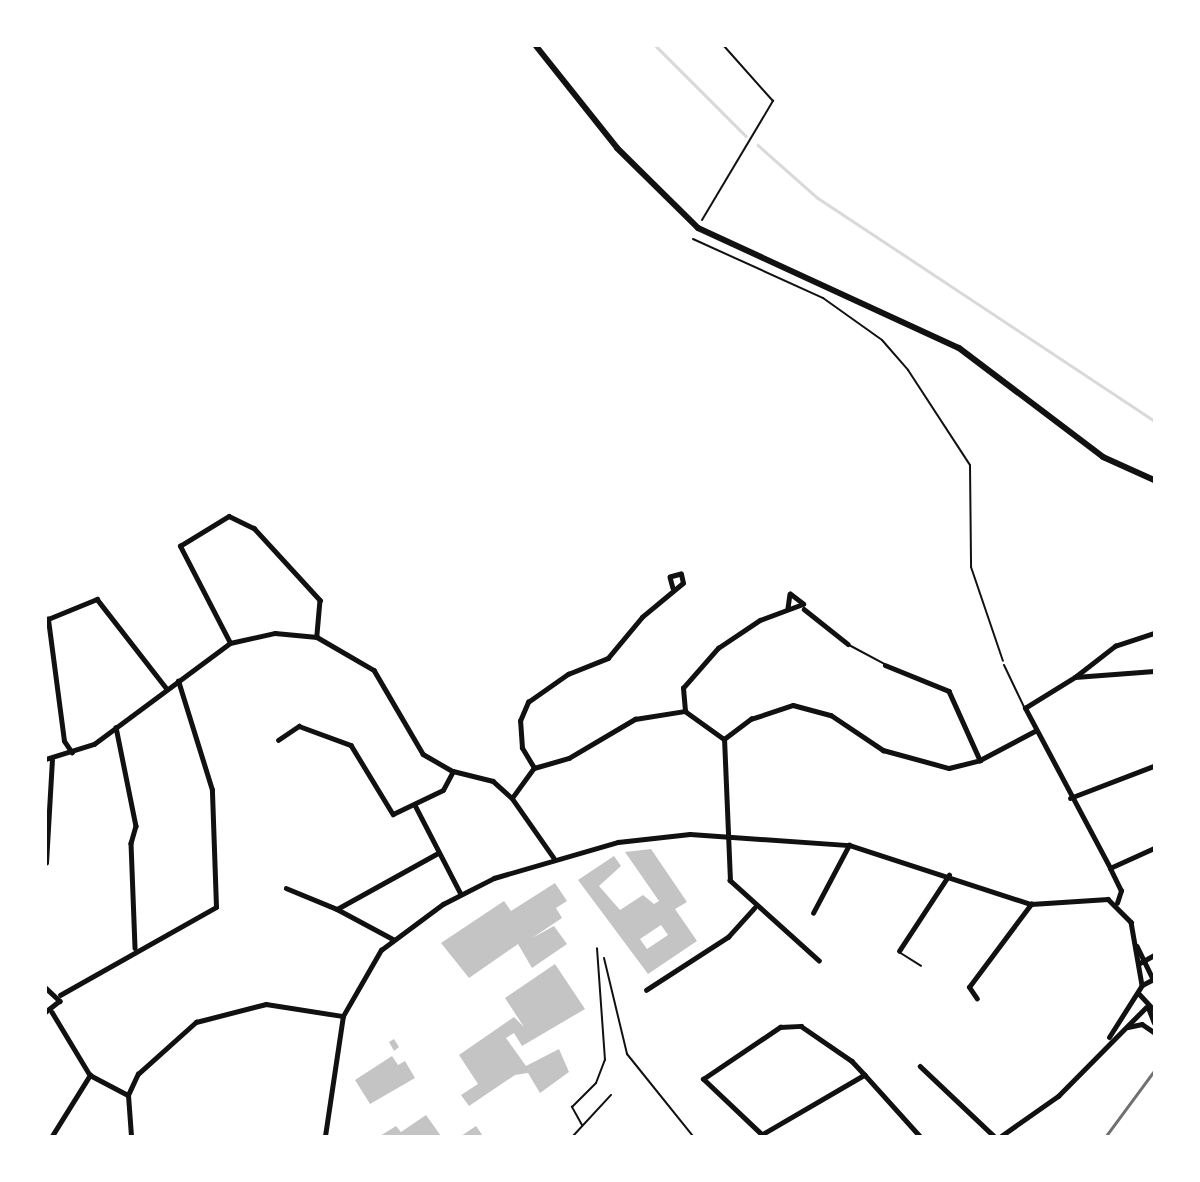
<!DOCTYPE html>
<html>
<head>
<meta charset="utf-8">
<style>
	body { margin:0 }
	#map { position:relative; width:1200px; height:1182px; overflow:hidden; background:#fff; font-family:"Exo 2",sans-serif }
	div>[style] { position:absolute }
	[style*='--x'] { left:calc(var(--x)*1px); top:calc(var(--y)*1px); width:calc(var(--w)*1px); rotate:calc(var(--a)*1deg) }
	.stream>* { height:2.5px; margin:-1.25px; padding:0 1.25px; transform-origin:1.25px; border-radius:1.25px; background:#d9d9d9 }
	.building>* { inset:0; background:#c4c4c4 }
	.path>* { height:2px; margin:-1px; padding:0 1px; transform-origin:1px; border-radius:1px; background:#111 }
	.service>* { height:2px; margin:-1px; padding:0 1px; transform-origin:1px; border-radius:1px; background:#111 }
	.minor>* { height:4.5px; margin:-2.25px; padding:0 2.25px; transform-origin:2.25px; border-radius:2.25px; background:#111 }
	.tertiary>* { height:5px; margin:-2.5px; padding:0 2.5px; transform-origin:2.5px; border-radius:2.5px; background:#111 }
	.secondary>* { height:6px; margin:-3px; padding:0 3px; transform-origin:3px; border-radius:3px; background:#111 }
	.rail>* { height:2.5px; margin:-1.25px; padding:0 1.25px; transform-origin:1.25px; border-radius:1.25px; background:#707070 }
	span { translate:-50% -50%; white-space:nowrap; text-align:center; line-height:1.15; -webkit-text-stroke:6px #fff; paint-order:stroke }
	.frame { position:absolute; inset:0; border:47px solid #fff; pointer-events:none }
</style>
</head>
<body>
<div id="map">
	<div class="stream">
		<div style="--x:656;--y:46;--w:127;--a:45"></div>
		<div style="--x:758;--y:145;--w:80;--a:41.5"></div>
		<div style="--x:818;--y:198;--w:403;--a:33.5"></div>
	</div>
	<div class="building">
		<div style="clip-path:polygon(evenodd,651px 849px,687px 902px,675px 909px,697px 941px,648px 974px,578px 880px,614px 856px,621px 866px,599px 886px,620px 910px,643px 895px,654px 904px,659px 901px,625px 852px,651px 849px,661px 925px,668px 935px,647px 949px,640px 939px,661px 925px)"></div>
		<div style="clip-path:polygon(555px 883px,567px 901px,556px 908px,562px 918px,532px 938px,554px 926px,567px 944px,532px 968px,518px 944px,469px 978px,441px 943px,504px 901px,511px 911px)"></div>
		<div style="clip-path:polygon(555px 964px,585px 1009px,522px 1046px,514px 1033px,506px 1038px,526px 1066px,559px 1049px,569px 1072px,540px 1093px,528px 1073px,515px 1075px,469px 1106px,461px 1095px,478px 1084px,459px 1055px,514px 1017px,524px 1027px,505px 998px)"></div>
		<div style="clip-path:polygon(394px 1039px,399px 1047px,394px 1051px,389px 1042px)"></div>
		<div style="clip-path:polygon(392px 1056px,398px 1065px,405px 1061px,415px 1078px,370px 1104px,355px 1080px)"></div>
		<div style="clip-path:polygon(426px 1115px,441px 1136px,380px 1136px,396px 1126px,401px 1132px)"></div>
		<div style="clip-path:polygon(476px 1126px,483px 1136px,461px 1136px)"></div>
	</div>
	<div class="path">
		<div style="--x:702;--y:220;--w:139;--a:-59.2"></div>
		<div style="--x:773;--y:101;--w:74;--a:-131.7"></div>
		<div style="--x:693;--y:239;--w:143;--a:24.4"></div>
		<div style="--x:823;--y:298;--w:72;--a:35.4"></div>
		<div style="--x:882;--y:340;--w:40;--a:49"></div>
		<div style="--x:908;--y:370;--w:113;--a:56.9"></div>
		<div style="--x:970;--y:465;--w:102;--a:89.4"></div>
		<div style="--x:971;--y:567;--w:99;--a:71.2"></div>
		<div style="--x:604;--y:958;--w:99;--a:76.5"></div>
		<div style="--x:627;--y:1054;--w:105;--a:51.2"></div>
	</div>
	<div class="service">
		<div style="--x:849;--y:645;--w:40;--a:28"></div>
		<div style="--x:1004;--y:665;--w:47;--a:64.5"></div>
		<div style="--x:899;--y:952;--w:26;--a:32"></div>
		<div style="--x:582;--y:1125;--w:21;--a:-119"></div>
		<div style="--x:572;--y:1107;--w:34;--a:-45"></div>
		<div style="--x:596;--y:1083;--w:25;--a:-69"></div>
		<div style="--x:605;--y:1060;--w:112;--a:-94.1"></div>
		<div style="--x:573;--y:1136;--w:56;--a:-47.2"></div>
	</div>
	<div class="minor">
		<div style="--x:804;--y:609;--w:56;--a:38.5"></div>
		<div style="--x:230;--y:643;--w:109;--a:-117.3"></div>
		<div style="--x:180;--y:546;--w:57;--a:-31.5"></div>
		<div style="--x:229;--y:516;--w:28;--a:26"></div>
		<div style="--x:254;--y:528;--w:98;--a:47.5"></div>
		<div style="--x:320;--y:600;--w:37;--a:95"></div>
		<div style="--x:885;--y:665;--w:69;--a:22.1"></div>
		<div style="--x:949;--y:691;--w:76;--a:65.8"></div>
		<div style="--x:1075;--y:677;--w:51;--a:-37.8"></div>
		<div style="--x:1115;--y:646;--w:41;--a:-18.4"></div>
		<div style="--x:685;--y:711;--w:23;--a:-95"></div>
		<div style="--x:683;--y:688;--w:53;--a:-48.8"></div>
		<div style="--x:718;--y:648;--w:50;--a:-33.7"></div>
		<div style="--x:760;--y:620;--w:46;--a:-20.4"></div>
		<div style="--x:803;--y:604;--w:16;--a:-142"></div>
		<div style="--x:790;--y:594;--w:14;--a:98"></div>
		<div style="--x:116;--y:727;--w:101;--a:78.6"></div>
		<div style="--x:136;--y:826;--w:18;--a:106"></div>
		<div style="--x:131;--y:843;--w:105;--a:87.8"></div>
		<div style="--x:278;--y:740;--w:25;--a:-34"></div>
		<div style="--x:299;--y:726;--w:55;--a:20.1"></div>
		<div style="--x:351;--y:745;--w:81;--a:58.7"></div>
		<div style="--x:393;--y:814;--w:55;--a:-25.6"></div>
		<div style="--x:443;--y:790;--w:21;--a:-62"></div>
		<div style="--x:72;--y:753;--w:14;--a:-124"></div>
		<div style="--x:64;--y:741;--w:123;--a:-97.5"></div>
		<div style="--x:48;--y:619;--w:53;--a:-22.2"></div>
		<div style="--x:97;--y:599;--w:114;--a:52.1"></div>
		<div style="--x:46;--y:759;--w:50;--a:-17.4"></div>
		<div style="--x:94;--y:744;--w:169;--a:-36.6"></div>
		<div style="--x:230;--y:643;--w:46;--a:-12.5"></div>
		<div style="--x:275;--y:633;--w:42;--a:5.4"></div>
		<div style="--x:317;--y:637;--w:66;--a:30.1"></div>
		<div style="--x:374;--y:670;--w:97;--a:59.7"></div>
		<div style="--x:423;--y:754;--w:34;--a:30"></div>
		<div style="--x:453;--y:771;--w:41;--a:14"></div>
		<div style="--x:493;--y:781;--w:25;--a:42"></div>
		<div style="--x:512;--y:798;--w:73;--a:55"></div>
		<div style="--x:534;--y:768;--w:23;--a:-121"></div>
		<div style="--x:522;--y:748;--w:27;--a:-94"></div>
		<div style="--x:520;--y:721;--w:21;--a:-67"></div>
		<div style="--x:528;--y:702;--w:49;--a:-35"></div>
		<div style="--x:568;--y:674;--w:43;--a:-21.8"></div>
		<div style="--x:608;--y:658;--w:53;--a:-50.3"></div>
		<div style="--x:642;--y:617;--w:53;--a:-39.7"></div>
		<div style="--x:683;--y:583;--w:9;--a:-103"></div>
		<div style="--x:681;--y:574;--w:11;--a:165"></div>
		<div style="--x:670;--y:577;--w:11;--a:75"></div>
		<div style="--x:512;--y:798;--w:37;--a:-54"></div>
		<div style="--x:534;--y:768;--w:36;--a:-16"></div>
		<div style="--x:569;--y:758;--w:77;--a:-30.6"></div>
		<div style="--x:635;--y:719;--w:51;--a:-9.1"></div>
		<div style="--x:685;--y:711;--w:48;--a:35.7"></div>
		<div style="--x:1070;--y:798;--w:90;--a:-20.9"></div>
		<div style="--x:415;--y:805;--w:100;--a:62.7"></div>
		<div style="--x:46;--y:863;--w:103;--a:-86.7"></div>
		<div style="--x:1110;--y:868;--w:48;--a:-24.4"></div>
		<div style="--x:286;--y:888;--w:55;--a:22.4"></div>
		<div style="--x:337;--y:909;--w:115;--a:-29"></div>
		<div style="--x:1117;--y:903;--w:13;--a:-72"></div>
		<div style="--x:1121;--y:891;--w:25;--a:-116"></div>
		<div style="--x:1110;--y:868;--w:181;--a:-118"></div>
		<div style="--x:1025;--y:708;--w:59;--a:-31.8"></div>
		<div style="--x:1075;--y:677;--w:79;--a:-4.3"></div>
		<div style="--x:337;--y:909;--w:64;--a:28.2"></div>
		<div style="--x:813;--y:913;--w:77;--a:-62.1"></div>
		<div style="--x:1137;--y:946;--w:37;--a:64"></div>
		<div style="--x:899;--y:951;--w:91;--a:-56.7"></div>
		<div style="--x:819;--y:961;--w:120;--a:-138"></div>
		<div style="--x:730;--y:881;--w:142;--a:-92.4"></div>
		<div style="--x:724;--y:739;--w:34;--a:-37"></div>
		<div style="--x:751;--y:719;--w:44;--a:-18.4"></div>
		<div style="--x:793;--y:705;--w:39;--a:15"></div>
		<div style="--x:831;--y:715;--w:63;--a:33.9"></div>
		<div style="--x:883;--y:750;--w:68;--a:15.3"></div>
		<div style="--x:949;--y:768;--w:32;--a:-14"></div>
		<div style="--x:980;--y:760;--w:62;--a:-27.8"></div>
		<div style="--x:1138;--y:964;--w:18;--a:-29"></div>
		<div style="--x:46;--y:988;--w:19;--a:43"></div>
		<div style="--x:60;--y:1001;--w:18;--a:142"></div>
		<div style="--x:646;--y:990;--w:98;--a:-32.9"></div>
		<div style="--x:728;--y:937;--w:39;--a:-48"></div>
		<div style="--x:60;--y:995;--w:179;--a:-29.4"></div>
		<div style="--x:216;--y:907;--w:117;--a:-92"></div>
		<div style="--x:212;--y:790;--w:114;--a:-107.3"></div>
		<div style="--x:977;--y:999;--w:14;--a:-124"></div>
		<div style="--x:969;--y:987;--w:104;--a:-53.2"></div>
		<div style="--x:1149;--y:1009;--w:14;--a:69"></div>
		<div style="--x:52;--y:1012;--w:74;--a:58.9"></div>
		<div style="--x:90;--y:1075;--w:43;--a:27.8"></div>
		<div style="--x:1128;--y:1027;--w:14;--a:-12"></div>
		<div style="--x:1142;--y:1024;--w:14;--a:34"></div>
		<div style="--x:920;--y:1066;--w:102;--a:43.4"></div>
		<div style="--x:865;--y:1075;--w:119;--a:149.8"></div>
		<div style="--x:762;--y:1135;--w:81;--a:-136.5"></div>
		<div style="--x:703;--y:1079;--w:93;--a:-34"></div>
		<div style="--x:780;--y:1027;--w:21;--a:-3"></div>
		<div style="--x:801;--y:1026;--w:62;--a:34.5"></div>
		<div style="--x:852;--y:1061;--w:19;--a:47"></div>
		<div style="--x:865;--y:1075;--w:82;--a:48"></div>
		<div style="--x:52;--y:1136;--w:72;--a:-58.1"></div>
		<div style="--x:131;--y:1136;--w:41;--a:-94.2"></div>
		<div style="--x:128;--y:1095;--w:23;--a:-65"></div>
		<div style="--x:138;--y:1074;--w:78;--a:-41.9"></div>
		<div style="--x:196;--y:1022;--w:72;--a:-14.4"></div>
		<div style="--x:266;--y:1004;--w:78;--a:8.9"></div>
		<div style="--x:325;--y:1136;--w:121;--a:-81.5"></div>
		<div style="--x:343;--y:1016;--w:76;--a:-60.1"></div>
		<div style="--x:381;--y:950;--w:77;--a:-36.6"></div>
		<div style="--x:443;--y:904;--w:57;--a:-27"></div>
		<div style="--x:494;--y:878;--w:129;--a:-16.2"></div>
		<div style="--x:618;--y:842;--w:72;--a:-6.3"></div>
		<div style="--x:690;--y:834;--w:159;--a:4"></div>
		<div style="--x:849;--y:845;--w:191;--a:18"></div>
		<div style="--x:1031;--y:904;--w:77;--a:-3.7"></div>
		<div style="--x:1108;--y:899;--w:33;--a:45"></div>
		<div style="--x:1131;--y:922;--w:64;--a:80.1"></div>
	</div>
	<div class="tertiary">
		<div style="--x:1139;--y:994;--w:22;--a:47"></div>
		<div style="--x:1109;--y:1037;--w:62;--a:-57.6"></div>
		<div style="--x:1142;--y:985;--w:13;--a:-27"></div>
		<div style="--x:1001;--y:1136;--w:70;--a:-35.1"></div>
		<div style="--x:1058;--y:1096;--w:125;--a:-45.3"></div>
	</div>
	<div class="secondary">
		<div style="--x:536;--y:46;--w:130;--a:51.5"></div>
		<div style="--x:617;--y:148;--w:114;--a:44.6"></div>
		<div style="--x:698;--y:228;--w:287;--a:24.7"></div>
		<div style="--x:959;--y:348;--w:181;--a:37.1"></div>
		<div style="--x:1103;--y:457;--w:56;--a:24.3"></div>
	</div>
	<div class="rail">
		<div style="--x:1106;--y:1136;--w:81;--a:-53.6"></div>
	</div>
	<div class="frame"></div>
</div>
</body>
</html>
